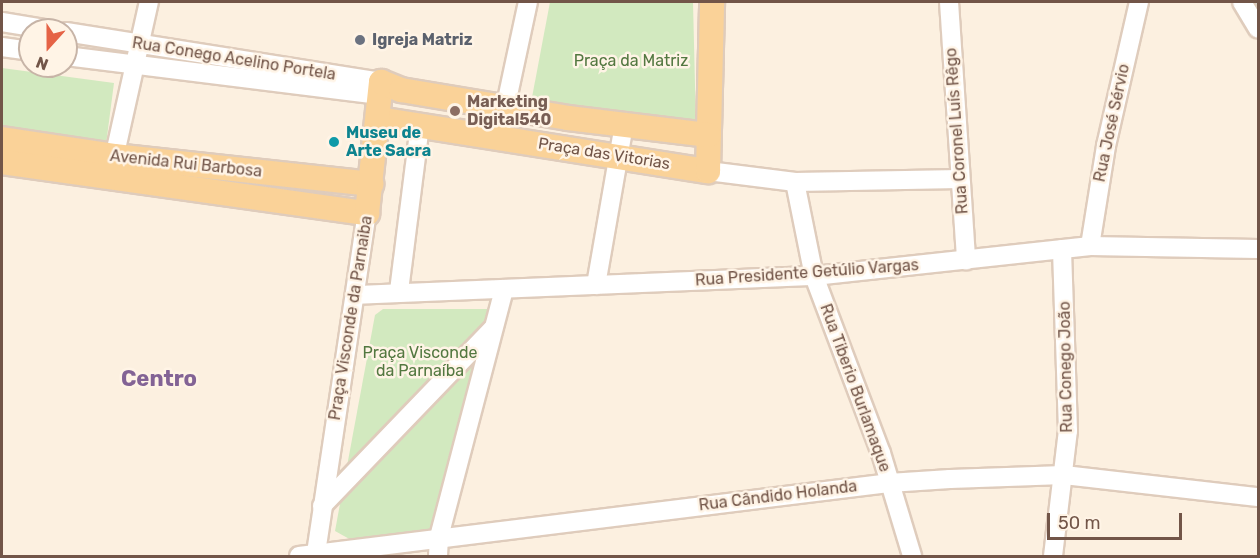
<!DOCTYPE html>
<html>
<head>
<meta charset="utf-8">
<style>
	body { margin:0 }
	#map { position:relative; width:1260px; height:558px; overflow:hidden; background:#fcf0e0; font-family:Rubik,sans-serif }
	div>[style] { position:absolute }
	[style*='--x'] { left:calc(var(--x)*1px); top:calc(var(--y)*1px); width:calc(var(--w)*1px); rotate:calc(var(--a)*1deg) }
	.green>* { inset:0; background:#d2e9bf }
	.stream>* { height:5px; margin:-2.5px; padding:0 2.5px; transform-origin:2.5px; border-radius:2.5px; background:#b5e0e4 }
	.roads { filter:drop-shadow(2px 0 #dfccbc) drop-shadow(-2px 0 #dfccbc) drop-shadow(0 2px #dfccbc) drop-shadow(0 -2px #dfccbc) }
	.minor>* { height:18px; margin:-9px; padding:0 9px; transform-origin:9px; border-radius:9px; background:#fff }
	.major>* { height:24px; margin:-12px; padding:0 12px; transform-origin:12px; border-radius:12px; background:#fad298 }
	.dots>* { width:16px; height:16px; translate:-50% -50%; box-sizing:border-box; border:3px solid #fff4e6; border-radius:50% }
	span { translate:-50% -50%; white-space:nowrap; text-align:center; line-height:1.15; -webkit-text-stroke:5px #fff4e6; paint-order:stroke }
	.worship-label { font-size:16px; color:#5b616d; font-weight:700 }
	.left { translate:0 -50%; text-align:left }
	.street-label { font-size:16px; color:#725548 }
	.park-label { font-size:16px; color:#537840 }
	.education-label { font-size:16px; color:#785e54; font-weight:700 }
	.culture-label { font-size:16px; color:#0d838f; font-weight:700 }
	.district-label { font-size:22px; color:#836395; font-weight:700 }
	.frame { position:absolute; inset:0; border:3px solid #725548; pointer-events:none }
	.north { position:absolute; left:18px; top:18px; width:60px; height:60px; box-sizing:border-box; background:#fff4e6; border:2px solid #c7b4a7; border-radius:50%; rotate:201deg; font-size:16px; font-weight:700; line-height:24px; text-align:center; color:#725548 }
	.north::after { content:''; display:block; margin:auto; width:21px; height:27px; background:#e56346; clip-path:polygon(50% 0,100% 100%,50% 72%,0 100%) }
	.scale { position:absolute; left:1047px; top:513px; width:135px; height:27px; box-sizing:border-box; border:3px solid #725548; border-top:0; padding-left:8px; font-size:18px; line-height:21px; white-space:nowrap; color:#725548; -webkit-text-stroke:4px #fff4e6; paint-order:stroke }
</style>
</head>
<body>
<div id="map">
	<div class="green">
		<div style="clip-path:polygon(550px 2px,693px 2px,696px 126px,530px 108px)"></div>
		<div style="clip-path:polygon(2px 68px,114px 83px,105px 152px,2px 138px)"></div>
		<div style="clip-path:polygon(383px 309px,488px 309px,460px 428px,427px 542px,362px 546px,335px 531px,375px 315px)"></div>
	</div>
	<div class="stream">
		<div style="--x:1255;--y:2;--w:6;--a:59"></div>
	</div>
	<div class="roads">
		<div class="minor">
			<div style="--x:949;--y:2;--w:259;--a:86.2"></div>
			<div style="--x:1242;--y:2;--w:31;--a:59"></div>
			<div style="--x:2;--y:22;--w:50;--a:9.3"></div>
			<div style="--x:66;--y:32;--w:319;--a:9"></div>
			<div style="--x:2;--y:47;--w:28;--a:8"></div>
			<div style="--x:66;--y:56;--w:316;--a:7.1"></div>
			<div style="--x:499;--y:137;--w:138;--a:-77.9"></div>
			<div style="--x:112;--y:167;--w:169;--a:-77.4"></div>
			<div style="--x:708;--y:171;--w:88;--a:7.2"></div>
			<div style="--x:795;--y:182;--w:165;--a:-1"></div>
			<div style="--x:795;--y:182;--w:96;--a:78.6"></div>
			<div style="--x:814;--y:276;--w:189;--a:69.3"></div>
			<div style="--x:881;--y:453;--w:108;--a:73.2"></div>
			<div style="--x:1090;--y:246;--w:101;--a:-80.9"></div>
			<div style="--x:1106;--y:146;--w:148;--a:-77.1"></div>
			<div style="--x:596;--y:285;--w:162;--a:-80.1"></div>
			<div style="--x:399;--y:291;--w:167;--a:-82.8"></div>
			<div style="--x:355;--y:295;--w:459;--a:-2.4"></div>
			<div style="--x:814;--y:276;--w:278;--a:-6.2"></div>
			<div style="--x:1090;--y:246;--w:168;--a:1"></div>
			<div style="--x:322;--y:506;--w:247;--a:-46.1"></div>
			<div style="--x:316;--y:553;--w:344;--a:-81.5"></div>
			<div style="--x:299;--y:556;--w:594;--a:-7.05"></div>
			<div style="--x:889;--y:483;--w:61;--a:-3.8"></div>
			<div style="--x:950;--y:479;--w:114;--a:-2"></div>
			<div style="--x:1064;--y:475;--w:195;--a:6.5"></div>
			<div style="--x:438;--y:556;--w:19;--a:-87"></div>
			<div style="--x:439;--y:537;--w:256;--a:-75.3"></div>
			<div style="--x:1053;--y:556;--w:126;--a:-83.2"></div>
			<div style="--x:1068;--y:431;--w:182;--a:-91.9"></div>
		</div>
		<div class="major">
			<div style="--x:378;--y:119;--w:334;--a:9"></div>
			<div style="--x:708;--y:171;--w:169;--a:-88.6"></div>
			<div style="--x:2;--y:139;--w:113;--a:8.6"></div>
			<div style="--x:114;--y:156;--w:259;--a:6.2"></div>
			<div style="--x:2;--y:162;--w:369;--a:8"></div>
			<div style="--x:367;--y:213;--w:132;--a:-83.9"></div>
			<div style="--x:381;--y:82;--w:22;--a:22"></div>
			<div style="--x:401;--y:90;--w:169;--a:9.5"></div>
			<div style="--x:568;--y:118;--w:142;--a:6.9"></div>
		</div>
	</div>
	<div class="dots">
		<div style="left:360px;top:40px;background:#6b7280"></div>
		<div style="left:455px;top:111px;background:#8d6e63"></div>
		<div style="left:334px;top:142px;background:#0f9aa8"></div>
	</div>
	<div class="worship-label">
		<span class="left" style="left:372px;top:40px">Igreja Matriz</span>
	</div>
	<div class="street-label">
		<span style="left:234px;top:59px;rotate:9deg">Rua Conego Acelino Portela</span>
		<span style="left:1112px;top:123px;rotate:-78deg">Rua José Sérvio</span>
		<span style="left:957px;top:131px;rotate:-94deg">Rua Coronel Luís Rêgo</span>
		<span style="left:604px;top:154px;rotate:9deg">Praça das Vitorias</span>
		<span style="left:186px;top:164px;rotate:6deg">Avenida Rui Barbosa</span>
		<span style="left:807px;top:273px;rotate:-4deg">Rua Presidente Getúlio Vargas</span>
		<span style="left:351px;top:318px;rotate:-81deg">Praça Visconde da Parnaiba</span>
		<span style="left:1066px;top:367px;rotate:-91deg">Rua Conego João</span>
		<span style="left:855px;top:388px;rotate:70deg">Rua Tiberio Burlamaque</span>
		<span style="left:778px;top:496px;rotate:-7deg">Rua Cândido Holanda</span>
	</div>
	<div class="park-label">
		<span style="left:631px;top:61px">Praça da Matriz</span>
		<span style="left:420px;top:362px">Praça Visconde<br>da Parnaíba</span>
	</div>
	<div class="education-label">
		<span class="left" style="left:467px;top:111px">Marketing<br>Digital540</span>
	</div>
	<div class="culture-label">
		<span class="left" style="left:346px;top:142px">Museu de<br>Arte Sacra</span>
	</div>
	<div class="district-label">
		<span style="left:159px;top:379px">Centro</span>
	</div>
	<div class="frame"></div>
	<div class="north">N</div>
	<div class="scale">50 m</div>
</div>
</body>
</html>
